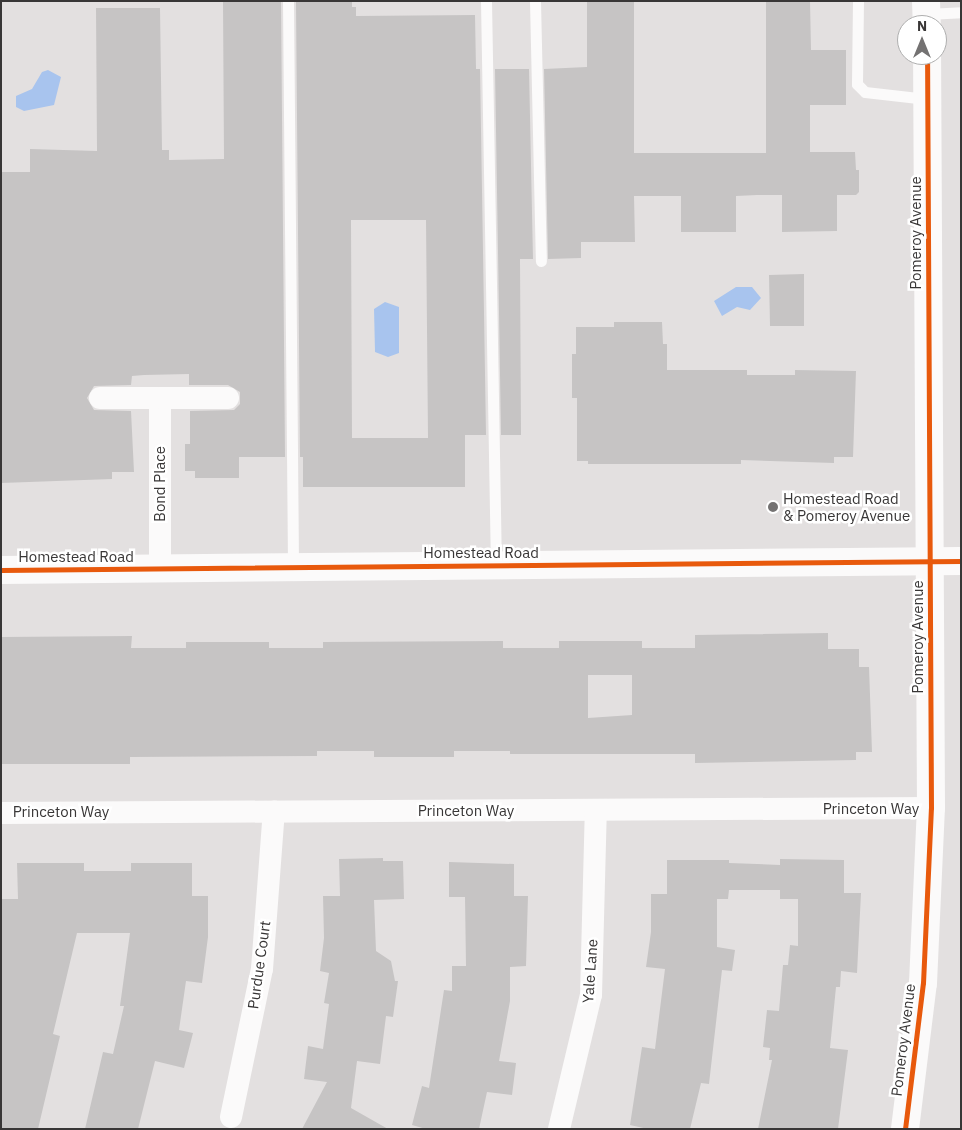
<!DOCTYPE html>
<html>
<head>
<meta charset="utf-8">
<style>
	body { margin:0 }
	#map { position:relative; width:962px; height:1130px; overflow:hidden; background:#e3e0e0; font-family:"IBM Plex Sans",sans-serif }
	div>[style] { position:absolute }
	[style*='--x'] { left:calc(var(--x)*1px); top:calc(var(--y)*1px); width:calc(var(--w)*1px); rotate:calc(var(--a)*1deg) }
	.water>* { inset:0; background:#a8c4ee }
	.building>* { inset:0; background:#c6c4c4 }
	.lane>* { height:11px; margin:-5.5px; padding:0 5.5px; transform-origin:5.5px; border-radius:5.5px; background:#fbfafa }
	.street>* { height:22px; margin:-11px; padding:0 11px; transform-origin:11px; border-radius:11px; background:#fbfafa }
	.secondary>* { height:28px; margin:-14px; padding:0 14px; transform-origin:14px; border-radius:14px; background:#fbfafa }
	.cycleway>* { height:5px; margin:-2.5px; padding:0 2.5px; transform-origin:2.5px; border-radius:2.5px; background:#e8590c }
	.dots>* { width:14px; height:14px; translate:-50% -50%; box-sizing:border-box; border:2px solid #fff; border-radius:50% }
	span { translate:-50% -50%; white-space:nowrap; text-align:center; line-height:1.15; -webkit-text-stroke:5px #fff; paint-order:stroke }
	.street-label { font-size:15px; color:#383636 }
	.poi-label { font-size:15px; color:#383636 }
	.left { translate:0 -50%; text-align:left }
	.frame { position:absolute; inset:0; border:2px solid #383636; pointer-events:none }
	.north { position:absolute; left:897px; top:15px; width:50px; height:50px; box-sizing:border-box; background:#fff; border:1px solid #afafaf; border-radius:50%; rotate:0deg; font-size:14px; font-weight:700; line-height:20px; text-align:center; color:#383636 }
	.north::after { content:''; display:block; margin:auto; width:18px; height:22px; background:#747272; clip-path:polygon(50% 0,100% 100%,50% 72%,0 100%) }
</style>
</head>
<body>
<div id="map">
	<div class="water">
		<div style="clip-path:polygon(48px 70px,61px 77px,54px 105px,24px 111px,16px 107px,16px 96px,32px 89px,42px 72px)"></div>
		<div style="clip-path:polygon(736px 287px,752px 287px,761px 298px,750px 310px,737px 307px,722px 316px,714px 301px)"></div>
		<div style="clip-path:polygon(385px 302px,399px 307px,399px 353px,388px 357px,375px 352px,374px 309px)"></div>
	</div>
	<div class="building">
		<div style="clip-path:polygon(223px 1px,281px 2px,285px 457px,239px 457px,239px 478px,195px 478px,195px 471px,185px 471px,185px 444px,190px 444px,190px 411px,234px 410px,240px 404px,240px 392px,228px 385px,189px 385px,189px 374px,144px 375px,132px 376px,131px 385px,94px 386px,87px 398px,94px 410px,131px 411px,134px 472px,112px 472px,112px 479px,1px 483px,2px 172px,30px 172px,30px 149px,97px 151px,96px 8px,160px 8px,162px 150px,169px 150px,169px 160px,224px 159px)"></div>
		<div style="clip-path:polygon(evenodd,352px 1px,352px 7px,356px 7px,356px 16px,475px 15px,476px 69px,480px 69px,486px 435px,465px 435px,465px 487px,303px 487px,303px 457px,300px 457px,296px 2px,352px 1px,351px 220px,426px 220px,428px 438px,352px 438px,351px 220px)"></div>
		<div style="clip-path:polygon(587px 1px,634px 1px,634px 153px,766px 153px,766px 1px,810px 1px,811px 50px,846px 50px,846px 105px,810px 105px,810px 152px,855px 152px,856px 170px,859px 170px,859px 192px,856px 195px,837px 195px,837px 231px,782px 232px,782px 195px,757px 195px,736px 196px,736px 232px,681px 232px,681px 196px,634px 196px,635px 242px,581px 242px,581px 258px,548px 259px,544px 69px,587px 67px)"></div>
		<div style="clip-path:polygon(495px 69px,529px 69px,533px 259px,520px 259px,521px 435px,501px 435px)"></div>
		<div style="clip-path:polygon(804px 274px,804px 326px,770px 326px,769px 275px)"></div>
		<div style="clip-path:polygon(614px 322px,662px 322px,663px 344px,667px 344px,667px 370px,747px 370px,747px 375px,795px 375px,795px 370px,856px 371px,853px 457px,834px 457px,834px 463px,741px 460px,741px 464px,588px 464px,588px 461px,577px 461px,577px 398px,572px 398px,572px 354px,576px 354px,576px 327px,614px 327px)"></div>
		<div style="clip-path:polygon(evenodd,828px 633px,828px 649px,859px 649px,859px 667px,869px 667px,872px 752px,856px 752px,856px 760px,695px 763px,695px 754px,510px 754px,510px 751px,454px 751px,454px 757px,374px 757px,374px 751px,317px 751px,317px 756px,130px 757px,130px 764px,1px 764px,1px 637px,132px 636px,131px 648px,186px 648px,186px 642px,269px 642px,269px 648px,323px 648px,323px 642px,503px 641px,503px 648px,559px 648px,559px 641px,642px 641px,642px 648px,695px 648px,695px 635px,828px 633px,588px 675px,632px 675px,632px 715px,588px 718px,588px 675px)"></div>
		<div style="clip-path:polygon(383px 858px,383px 861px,403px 861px,404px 899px,374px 900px,376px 951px,391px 961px,395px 981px,398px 981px,393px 1017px,386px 1016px,380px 1064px,357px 1061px,351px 1108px,388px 1129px,302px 1129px,327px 1082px,304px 1079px,308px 1046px,323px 1049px,329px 1004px,324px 1003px,329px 973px,320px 971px,324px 938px,323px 896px,340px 896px,339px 859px)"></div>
		<div style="clip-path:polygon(780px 859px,844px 860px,844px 893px,861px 893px,857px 973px,841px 971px,840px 987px,836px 987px,830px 1048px,848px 1050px,838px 1129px,758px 1129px,772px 1060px,769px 1060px,770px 1048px,763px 1047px,767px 1010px,779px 1011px,783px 965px,788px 965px,790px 945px,798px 946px,798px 899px,780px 899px,780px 890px,729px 890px,728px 899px,717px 899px,717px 947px,735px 950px,732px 971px,722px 970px,709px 1084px,701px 1083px,690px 1129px,648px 1129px,630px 1125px,642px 1047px,655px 1049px,665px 969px,646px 967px,651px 932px,651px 894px,667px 894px,667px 860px,729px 860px,729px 863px,780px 865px)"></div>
		<div style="clip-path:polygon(449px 862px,514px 864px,514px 896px,528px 896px,526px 966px,510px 967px,510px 1001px,499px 1061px,516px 1063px,512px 1095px,487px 1092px,479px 1129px,426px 1129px,412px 1125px,422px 1086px,429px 1088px,444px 990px,452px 991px,452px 966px,466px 966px,465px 897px,449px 897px)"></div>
		<div style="clip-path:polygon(17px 863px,84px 863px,84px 871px,131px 871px,131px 863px,192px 863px,192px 896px,208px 896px,208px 937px,202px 983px,186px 981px,179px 1030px,193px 1033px,184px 1068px,155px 1061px,138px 1129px,85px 1129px,103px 1052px,113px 1054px,124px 1006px,120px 1006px,130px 933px,77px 933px,53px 1034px,60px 1036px,38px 1129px,1px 1129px,1px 899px,18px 899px)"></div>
	</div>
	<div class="lane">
		<div style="--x:288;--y:1;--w:566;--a:89.49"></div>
		<div style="--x:486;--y:1;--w:565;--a:88.99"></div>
		<div style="--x:535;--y:1;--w:260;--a:88.7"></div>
		<div style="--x:858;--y:1;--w:83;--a:90.7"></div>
		<div style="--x:857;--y:84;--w:11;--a:45"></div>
		<div style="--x:865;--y:92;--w:62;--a:6.4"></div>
		<div style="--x:927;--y:14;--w:34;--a:-3"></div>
	</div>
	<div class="street">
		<div style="--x:100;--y:398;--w:60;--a:0"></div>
		<div style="--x:160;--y:398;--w:171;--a:90"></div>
		<div style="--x:160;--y:398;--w:68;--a:0"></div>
		<div style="--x:1;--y:813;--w:930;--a:-0.31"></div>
		<div style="--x:231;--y:1117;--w:151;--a:-78.2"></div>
		<div style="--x:262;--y:969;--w:158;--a:-85.7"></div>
		<div style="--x:559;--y:1129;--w:138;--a:-76.6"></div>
		<div style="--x:591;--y:995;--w:185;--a:-88.5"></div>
	</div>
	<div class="secondary">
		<div style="--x:926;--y:1;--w:24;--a:88"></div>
		<div style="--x:1;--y:570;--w:960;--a:-0.54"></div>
		<div style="--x:905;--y:1129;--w:147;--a:-83"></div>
		<div style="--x:923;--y:983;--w:175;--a:-87.4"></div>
		<div style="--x:931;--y:808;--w:753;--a:-90.3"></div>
	</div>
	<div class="cycleway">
		<div style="--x:1;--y:570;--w:960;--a:-0.54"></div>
		<div style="--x:905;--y:1129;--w:147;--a:-83"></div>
		<div style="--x:923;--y:983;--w:175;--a:-87.4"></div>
		<div style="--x:931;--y:808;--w:753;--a:-90.3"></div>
	</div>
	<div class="dots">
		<div style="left:773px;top:507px;background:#747272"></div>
	</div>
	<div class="street-label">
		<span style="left:916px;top:233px;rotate:-90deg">Pomeroy Avenue</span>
		<span style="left:160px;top:484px;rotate:-90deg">Bond Place</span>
		<span style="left:481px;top:553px">Homestead Road</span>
		<span style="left:76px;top:557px">Homestead Road</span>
		<span style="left:918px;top:637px;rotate:-90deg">Pomeroy Avenue</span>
		<span style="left:871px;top:809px">Princeton Way</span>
		<span style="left:466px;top:811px">Princeton Way</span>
		<span style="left:61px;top:812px">Princeton Way</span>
		<span style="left:259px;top:965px;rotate:-82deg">Purdue Court</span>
		<span style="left:590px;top:971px;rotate:-86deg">Yale Lane</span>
		<span style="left:903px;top:1040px;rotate:-83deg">Pomeroy Avenue</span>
	</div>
	<div class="poi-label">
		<span class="left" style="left:783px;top:507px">Homestead Road<br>&amp; Pomeroy Avenue</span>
	</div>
	<div class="frame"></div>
	<div class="north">N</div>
</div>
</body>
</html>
